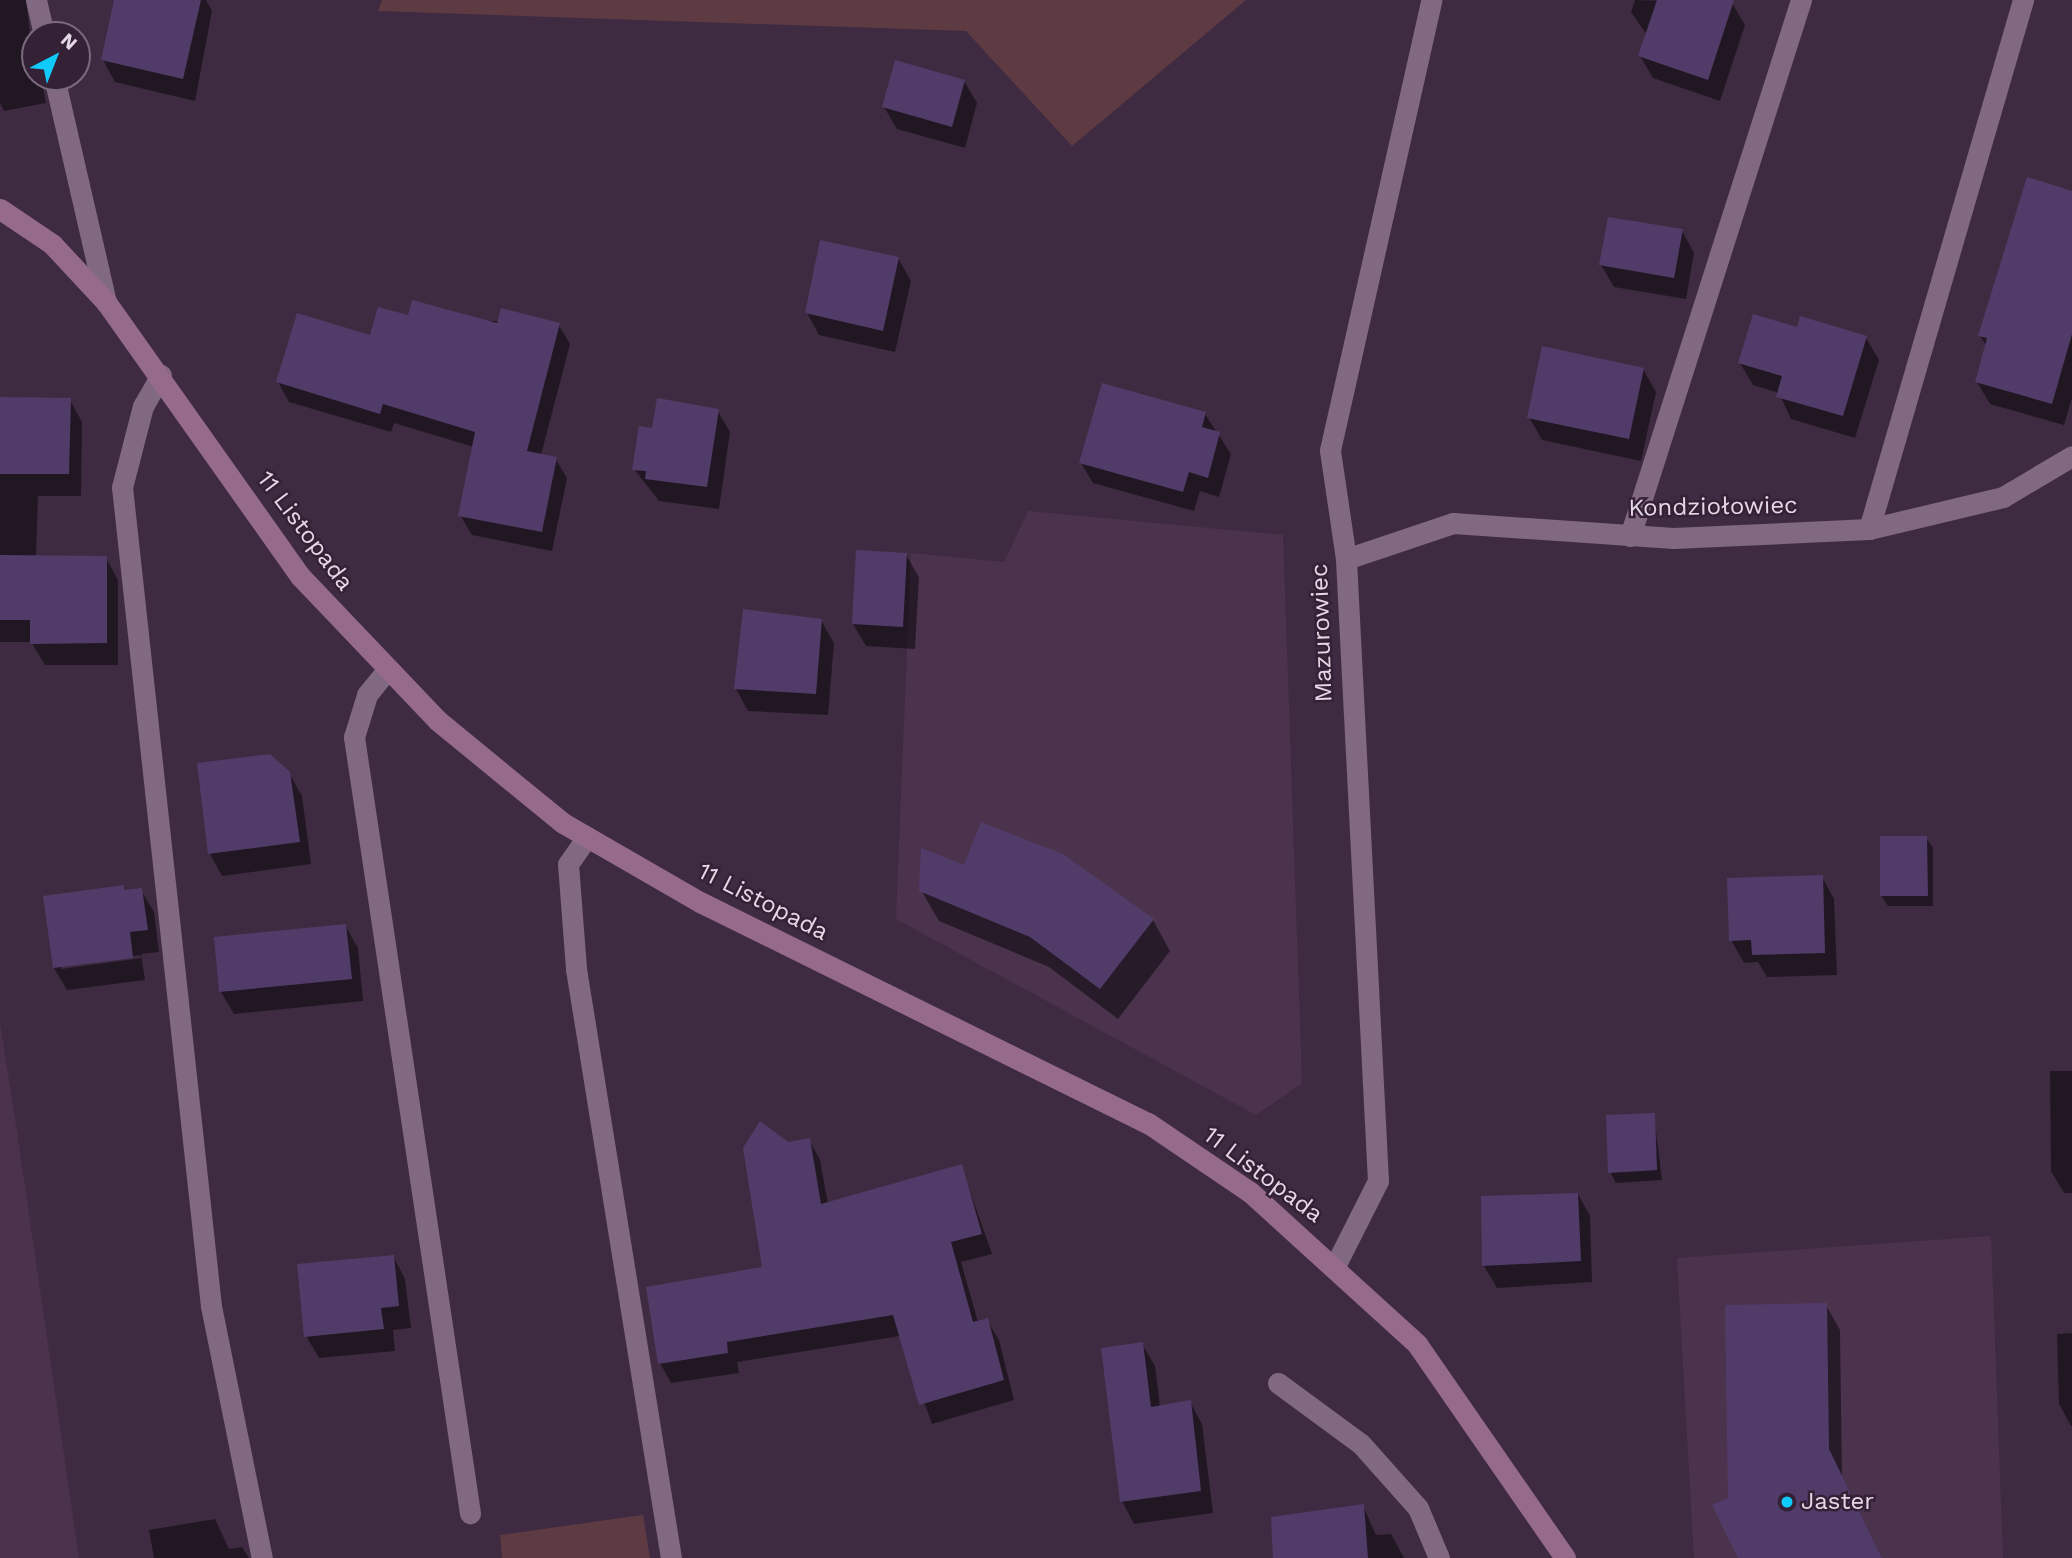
<!DOCTYPE html>
<html>
<head>
<meta charset="utf-8">
<style>
	body { margin:0 }
	#map { position:relative; width:2072px; height:1558px; overflow:hidden; background:#3f2b41; font-family:"Work Sans",sans-serif }
	div>[style] { position:absolute }
	[style*='--x'] { left:calc(var(--x)*1px); top:calc(var(--y)*1px); width:calc(var(--w)*1px); rotate:calc(var(--a)*1deg) }
	.built>* { inset:0; background:#4c334d }
	.green>* { inset:0; background:#5e3b43 }
	.shadow>* { inset:0; background:#0007 }
	.building>* { inset:0; background:#513c69 }
	.service>* { height:21px; margin:-10.5px; padding:0 10.5px; transform-origin:10.5px; border-radius:10.5px; background:#806981 }
	.minor>* { height:21px; margin:-10.5px; padding:0 10.5px; transform-origin:10.5px; border-radius:10.5px; background:#806981 }
	.secondary>* { height:21px; margin:-10.5px; padding:0 10.5px; transform-origin:10.5px; border-radius:10.5px; background:#956a8b }
	.dots>* { width:19px; height:19px; translate:-50% -50%; box-sizing:border-box; border:4px solid #352136; border-radius:50% }
	span { translate:-50% -50%; white-space:nowrap; text-align:center; line-height:1.15; -webkit-text-stroke:5px #352136; paint-order:stroke }
	.street-label { font-size:24px; color:#e5d8e6 }
	.poi-label { font-size:24px; color:#e5d8e6 }
	.left { translate:0 -50%; text-align:left }
	.north { position:absolute; left:21px; top:21px; width:70px; height:70px; box-sizing:border-box; background:#352136; border:2px solid #7b6a7c; border-radius:50%; rotate:42deg; font-size:19px; font-weight:700; line-height:28px; text-align:center; color:#e5d8e6 }
	.north::after { content:''; display:block; margin:auto; width:24px; height:32px; background:#10cafa; clip-path:polygon(50% 0,100% 100%,50% 72%,0 100%) }
</style>
</head>
<body>
<div id="map">
	<div class="built">
		<div style="clip-path:polygon(1028px 511px,1283px 535px,1302px 1083px,1256px 1115px,896px 919px,911px 553px,1004px 562px)"></div>
		<div style="clip-path:polygon(0 1023px,17px 1132px,79px 1558px,0 1558px)"></div>
		<div style="clip-path:polygon(1991px 1236px,2003px 1558px,1694px 1558px,1677px 1258px)"></div>
	</div>
	<div class="green">
		<div style="clip-path:polygon(382px 0,1246px 0,1072px 146px,966px 31px,378px 11px)"></div>
		<div style="clip-path:polygon(643px 1515px,650px 1558px,502px 1558px,500px 1535px)"></div>
	</div>
	<div class="shadow">
		<div style="clip-path:polygon(0 0,26px 0,35px 77px,41px 77px,46px 103px,4px 111px,0 103px)"></div>
		<div style="clip-path:polygon(115px 0,206px 0,212px 11px,195px 101px,115px 82px,103px 60px)"></div>
		<div style="clip-path:polygon(1635px 0,1732px 3px,1745px 25px,1720px 101px,1653px 78px,1640px 56px,1647px 35px,1631px 12px)"></div>
		<div style="clip-path:polygon(964px 81px,977px 103px,965px 148px,897px 129px,884px 107px)"></div>
		<div style="clip-path:polygon(2072px 193px,2072px 398px,2064px 425px,1990px 404px,1977px 382px,1987px 347px,1980px 336px)"></div>
		<div style="clip-path:polygon(1682px 231px,1694px 253px,1686px 299px,1614px 287px,1601px 265px)"></div>
		<div style="clip-path:polygon(898px 258px,911px 281px,895px 352px,819px 335px,807px 313px)"></div>
		<div style="clip-path:polygon(409px 317px,558px 324px,570px 344px,541px 455px,555px 458px,567px 478px,552px 551px,472px 535px,460px 515px,474px 447px,394px 423px,391px 432px,289px 402px,278px 382px)"></div>
		<div style="clip-path:polygon(1798px 329px,1866px 338px,1879px 360px,1855px 438px,1791px 419px,1779px 393px,1753px 385px,1740px 363px)"></div>
		<div style="clip-path:polygon(1643px 369px,1656px 392px,1641px 461px,1542px 440px,1529px 417px)"></div>
		<div style="clip-path:polygon(0 399px,70px 400px,82px 422px,81px 496px,38px 496px,36px 557px,106px 558px,118px 580px,118px 665px,45px 665px,31px 642px,0 642px)"></div>
		<div style="clip-path:polygon(717px 410px,730px 432px,719px 509px,659px 501px,634px 469px,653px 430px)"></div>
		<div style="clip-path:polygon(1205px 414px,1231px 454px,1219px 497px,1200px 491px,1194px 511px,1093px 483px,1081px 463px)"></div>
		<div style="clip-path:polygon(906px 555px,919px 577px,915px 649px,866px 646px,853px 624px)"></div>
		<div style="clip-path:polygon(821px 620px,834px 643px,828px 715px,748px 711px,736px 689px)"></div>
		<div style="clip-path:polygon(289px 773px,302px 796px,311px 864px,222px 876px,210px 854px)"></div>
		<div style="clip-path:polygon(1926px 838px,1933px 848px,1933px 906px,1888px 906px,1881px 895px)"></div>
		<div style="clip-path:polygon(965px 867px,1153px 920px,1170px 951px,1118px 1019px,1049px 967px,939px 921px,921px 890px)"></div>
		<div style="clip-path:polygon(1822px 877px,1834px 899px,1837px 975px,1767px 977px,1758px 962px,1744px 963px,1731px 940px)"></div>
		<div style="clip-path:polygon(evenodd,141px 890px,154px 912px,159px 952px,141px 954px,145px 980px,67px 990px,54px 968px,141px 890px,142px 955px,142px 958px,61px 969px,61px 965px,142px 955px)"></div>
		<div style="clip-path:polygon(345px 925px,358px 948px,363px 1001px,234px 1014px,221px 992px,215px 939px)"></div>
		<div style="clip-path:polygon(2050px 1071px,2072px 1071px,2072px 1193px,2064px 1193px,2051px 1171px)"></div>
		<div style="clip-path:polygon(1654px 1115px,1662px 1180px,1616px 1183px,1610px 1172px)"></div>
		<div style="clip-path:polygon(809px 1140px,820px 1160px,828px 1204px,961px 1166px,992px 1254px,961px 1262px,978px 1322px,987px 1320px,999px 1340px,1014px 1400px,932px 1424px,900px 1336px,737px 1362px,739px 1373px,671px 1383px,660px 1363px,764px 1268px,788px 1144px)"></div>
		<div style="clip-path:polygon(1578px 1194px,1590px 1216px,1592px 1282px,1497px 1288px,1484px 1266px)"></div>
		<div style="clip-path:polygon(393px 1256px,405px 1279px,411px 1328px,393px 1330px,395px 1351px,319px 1358px,306px 1336px)"></div>
		<div style="clip-path:polygon(1826px 1305px,1840px 1330px,1842px 1476px,1882px 1558px,1740px 1558px)"></div>
		<div style="clip-path:polygon(2072px 1333px,2072px 1426px,2071px 1426px,2059px 1404px,2057px 1334px)"></div>
		<div style="clip-path:polygon(1142px 1344px,1155px 1366px,1160px 1407px,1190px 1402px,1202px 1424px,1213px 1513px,1134px 1524px,1122px 1501px)"></div>
		<div style="clip-path:polygon(1363px 1506px,1376px 1535px,1391px 1534px,1404px 1558px,1275px 1558px)"></div>
		<div style="clip-path:polygon(215px 1519px,229px 1549px,242px 1547px,249px 1558px,154px 1558px,149px 1530px)"></div>
	</div>
	<div class="building">
		<div style="clip-path:polygon(114px 0,201px 0,183px 79px,101px 60px)"></div>
		<div style="clip-path:polygon(1657px 0,1734px 0,1708px 80px,1638px 56px)"></div>
		<div style="clip-path:polygon(895px 60px,965px 80px,952px 127px,882px 107px)"></div>
		<div style="clip-path:polygon(2027px 177px,2072px 191px,2072px 334px,2052px 404px,1975px 382px,1987px 338px,1978px 336px)"></div>
		<div style="clip-path:polygon(1608px 217px,1683px 229px,1674px 278px,1599px 265px)"></div>
		<div style="clip-path:polygon(820px 240px,899px 257px,883px 331px,805px 313px)"></div>
		<div style="clip-path:polygon(412px 300px,497px 323px,501px 308px,560px 323px,527px 451px,557px 457px,542px 532px,458px 516px,475px 432px,383px 404px,380px 414px,276px 382px,297px 313px,370px 335px,378px 307px,408px 315px)"></div>
		<div style="clip-path:polygon(1753px 314px,1797px 327px,1800px 316px,1867px 336px,1843px 416px,1776px 397px,1782px 376px,1738px 363px)"></div>
		<div style="clip-path:polygon(1542px 346px,1644px 368px,1629px 439px,1527px 418px)"></div>
		<div style="clip-path:polygon(1102px 383px,1206px 412px,1202px 427px,1220px 432px,1208px 478px,1189px 472px,1183px 492px,1079px 463px)"></div>
		<div style="clip-path:polygon(0 397px,71px 398px,69px 474px,0 474px)"></div>
		<div style="clip-path:polygon(657px 398px,719px 409px,707px 487px,645px 479px,646px 471px,632px 470px,639px 426px,652px 428px)"></div>
		<div style="clip-path:polygon(856px 550px,907px 553px,903px 627px,852px 624px)"></div>
		<div style="clip-path:polygon(0 555px,107px 556px,107px 643px,30px 644px,30px 620px,0 620px)"></div>
		<div style="clip-path:polygon(743px 609px,822px 619px,816px 694px,734px 689px)"></div>
		<div style="clip-path:polygon(270px 754px,290px 772px,300px 842px,208px 854px,197px 763px)"></div>
		<div style="clip-path:polygon(981px 822px,1063px 854px,1154px 919px,1100px 989px,1030px 937px,919px 891px,921px 848px,964px 865px)"></div>
		<div style="clip-path:polygon(1880px 836px,1927px 836px,1928px 896px,1880px 896px)"></div>
		<div style="clip-path:polygon(1823px 875px,1825px 953px,1752px 955px,1751px 940px,1729px 941px,1727px 878px)"></div>
		<div style="clip-path:polygon(124px 885px,124px 890px,142px 888px,148px 930px,130px 932px,133px 958px,53px 968px,43px 896px)"></div>
		<div style="clip-path:polygon(346px 924px,352px 979px,219px 992px,214px 937px)"></div>
		<div style="clip-path:polygon(1655px 1113px,1657px 1170px,1608px 1173px,1606px 1115px)"></div>
		<div style="clip-path:polygon(760px 1121px,788px 1142px,810px 1138px,821px 1204px,962px 1164px,982px 1234px,951px 1242px,973px 1322px,988px 1318px,1004px 1380px,919px 1405px,893px 1315px,727px 1342px,728px 1353px,658px 1364px,646px 1287px,762px 1267px,743px 1148px)"></div>
		<div style="clip-path:polygon(1578px 1193px,1581px 1261px,1482px 1266px,1481px 1196px)"></div>
		<div style="clip-path:polygon(394px 1255px,399px 1306px,381px 1308px,384px 1329px,304px 1337px,297px 1264px)"></div>
		<div style="clip-path:polygon(1827px 1303px,1829px 1449px,1882px 1558px,1738px 1558px,1712px 1505px,1728px 1498px,1725px 1305px)"></div>
		<div style="clip-path:polygon(1143px 1342px,1151px 1407px,1191px 1400px,1201px 1491px,1120px 1502px,1101px 1348px)"></div>
		<div style="clip-path:polygon(1364px 1504px,1368px 1558px,1273px 1558px,1271px 1517px)"></div>
	</div>
	<div class="service">
		<div style="--x:161;--y:375;--w:36;--a:120"></div>
		<div style="--x:143;--y:406;--w:84;--a:104.5"></div>
		<div style="--x:122;--y:487;--w:824;--a:83.8"></div>
		<div style="--x:211;--y:1306;--w:257;--a:78.6"></div>
		<div style="--x:1869;--y:529;--w:551;--a:-73.77"></div>
		<div style="--x:1630;--y:536;--w:563;--a:-72.31"></div>
		<div style="--x:387;--y:670;--w:32;--a:129"></div>
		<div style="--x:367;--y:695;--w:44;--a:107.2"></div>
		<div style="--x:354;--y:737;--w:785;--a:81.5"></div>
		<div style="--x:587;--y:837;--w:33;--a:125"></div>
		<div style="--x:568;--y:864;--w:105;--a:85.6"></div>
		<div style="--x:576;--y:969;--w:597;--a:80.84"></div>
		<div style="--x:1278;--y:1383;--w:103;--a:36.3"></div>
		<div style="--x:1361;--y:1444;--w:86;--a:48.3"></div>
		<div style="--x:1418;--y:1508;--w:54;--a:67.2"></div>
	</div>
	<div class="minor">
		<div style="--x:36;--y:0;--w:36;--a:77"></div>
		<div style="--x:54;--y:77;--w:231;--a:77"></div>
		<div style="--x:1346;--y:559;--w:113;--a:-18.6"></div>
		<div style="--x:1453;--y:523;--w:221;--a:3.9"></div>
		<div style="--x:1673;--y:538;--w:196;--a:-2.6"></div>
		<div style="--x:1869;--y:529;--w:138;--a:-13.4"></div>
		<div style="--x:2003;--y:497;--w:80;--a:-30.7"></div>
		<div style="--x:1336;--y:1264;--w:93;--a:-63.2"></div>
		<div style="--x:1378;--y:1181;--w:623;--a:-92.95"></div>
		<div style="--x:1346;--y:559;--w:110;--a:-98.4"></div>
		<div style="--x:1330;--y:450;--w:461;--a:-77.3"></div>
	</div>
	<div class="secondary">
		<div style="--x:0;--y:209;--w:63;--a:33.9"></div>
		<div style="--x:52;--y:244;--w:79;--a:47"></div>
		<div style="--x:106;--y:302;--w:336;--a:54.7"></div>
		<div style="--x:300;--y:576;--w:199;--a:46.4"></div>
		<div style="--x:437;--y:720;--w:163;--a:39.3"></div>
		<div style="--x:563;--y:823;--w:158;--a:30"></div>
		<div style="--x:700;--y:902;--w:500;--a:26.3"></div>
		<div style="--x:1148;--y:1123;--w:123;--a:34.1"></div>
		<div style="--x:1250;--y:1192;--w:226;--a:42.3"></div>
		<div style="--x:1417;--y:1344;--w:260;--a:55.3"></div>
	</div>
	<div class="dots">
		<div style="left:1787px;top:1502px;background:#10cafa"></div>
	</div>
	<div class="street-label">
		<span style="left:1713px;top:507px;rotate:-1deg">Kondziołowiec</span>
		<span style="left:305px;top:531px;rotate:53deg">11 Listopada</span>
		<span style="left:1322px;top:633px;rotate:-92deg">Mazurowiec</span>
		<span style="left:763px;top:902px;rotate:27deg">11 Listopada</span>
		<span style="left:1263px;top:1175px;rotate:37deg">11 Listopada</span>
	</div>
	<div class="poi-label">
		<span class="left" style="left:1801px;top:1502px">Jaster</span>
	</div>
	<div class="north">N</div>
</div>
</body>
</html>
